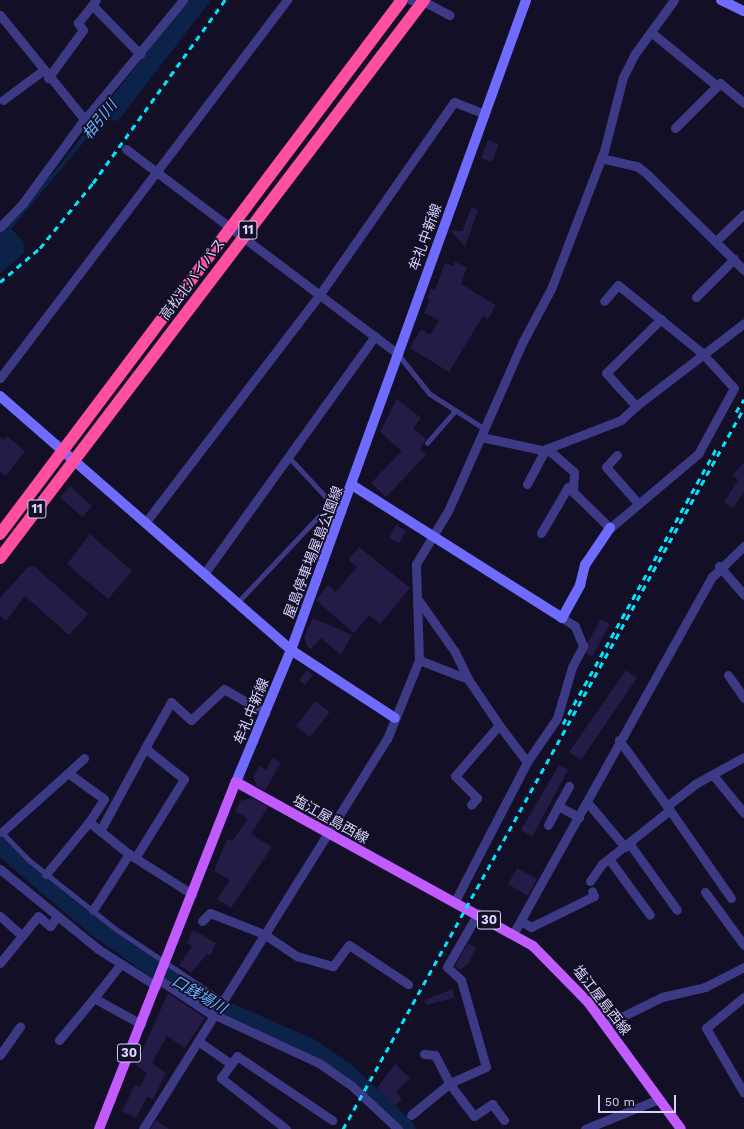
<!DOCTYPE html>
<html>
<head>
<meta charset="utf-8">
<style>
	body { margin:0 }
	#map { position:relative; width:744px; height:1129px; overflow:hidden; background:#130f26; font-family:"Work Sans","Noto Sans JP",sans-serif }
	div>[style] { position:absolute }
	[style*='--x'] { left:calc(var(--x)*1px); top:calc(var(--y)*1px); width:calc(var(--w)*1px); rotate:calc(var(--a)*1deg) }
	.water>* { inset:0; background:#0c2248 }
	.river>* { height:19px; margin:-9.5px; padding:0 9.5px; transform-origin:9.5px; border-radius:9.5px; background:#0c2248 }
	.building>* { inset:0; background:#241b47 }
	.lane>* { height:4.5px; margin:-2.25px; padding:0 2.25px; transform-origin:2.25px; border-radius:2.25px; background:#3d3a85 }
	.street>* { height:9px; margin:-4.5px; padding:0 4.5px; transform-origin:4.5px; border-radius:4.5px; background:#3d3a85 }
	.secondary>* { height:10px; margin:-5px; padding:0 5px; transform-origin:5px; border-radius:5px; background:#6f6bff }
	.primary>* { height:10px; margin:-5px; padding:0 5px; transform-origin:5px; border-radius:5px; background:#c25bff }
	.highway>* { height:12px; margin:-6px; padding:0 6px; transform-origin:6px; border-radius:6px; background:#ff4fa3 }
	.rail>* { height:3px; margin-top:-1.5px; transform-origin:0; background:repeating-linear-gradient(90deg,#00e5ff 0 6px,transparent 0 11px) }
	span { translate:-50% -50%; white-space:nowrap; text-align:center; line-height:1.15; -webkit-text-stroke:3.5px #130f26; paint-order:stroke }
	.shield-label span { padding:1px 3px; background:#130f26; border:1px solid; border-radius:3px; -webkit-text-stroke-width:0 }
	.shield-label { font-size:13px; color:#d9d4ff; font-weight:700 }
	.street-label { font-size:14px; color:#d9d4ff }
	.water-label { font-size:15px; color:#62b6ff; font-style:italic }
	.scale { position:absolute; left:598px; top:1095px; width:78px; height:18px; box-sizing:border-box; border:2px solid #d9d4ff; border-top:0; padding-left:5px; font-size:12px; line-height:14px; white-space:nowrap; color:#d9d4ff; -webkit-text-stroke:3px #130f26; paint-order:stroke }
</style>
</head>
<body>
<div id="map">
	<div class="water">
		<div style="clip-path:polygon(187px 0,211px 0,118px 121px,103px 119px,11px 229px,23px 241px,25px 252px,0 274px,0 231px,59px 166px)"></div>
	</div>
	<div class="river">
		<div style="--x:0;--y:845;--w:128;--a:40.3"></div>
		<div style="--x:98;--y:928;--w:62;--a:35.2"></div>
		<div style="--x:149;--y:964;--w:71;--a:33.5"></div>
		<div style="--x:208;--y:1003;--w:112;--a:23.6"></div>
		<div style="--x:311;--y:1048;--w:39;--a:35"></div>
		<div style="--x:343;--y:1070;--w:86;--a:43.1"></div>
	</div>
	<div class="building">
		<div style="clip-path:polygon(488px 140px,499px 144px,492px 162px,481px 158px)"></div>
		<div style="clip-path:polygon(472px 207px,478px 210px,465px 247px,450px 230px,462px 231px)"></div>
		<div style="clip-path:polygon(455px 262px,467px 267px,461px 284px,496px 305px,488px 319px,483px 316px,449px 372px,410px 348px,421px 329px,430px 335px,439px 320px,424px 313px,430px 300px,427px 299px,431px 288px,435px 290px,445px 263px,453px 266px)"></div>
		<div style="clip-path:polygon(397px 399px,421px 418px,413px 428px,426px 439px,420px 449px,426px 455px,386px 497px,371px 483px,402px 451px,380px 432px)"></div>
		<div style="clip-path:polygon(7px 436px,25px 451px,6px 476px,0 471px,0 437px,4px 440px)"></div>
		<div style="clip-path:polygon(744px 462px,744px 492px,733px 508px,724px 502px,738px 480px,733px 475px)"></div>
		<div style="clip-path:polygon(70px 486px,92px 506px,82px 517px,60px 497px)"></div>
		<div style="clip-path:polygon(396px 525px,406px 531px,399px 543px,389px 538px)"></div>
		<div style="clip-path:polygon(90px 534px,132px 571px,108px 599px,67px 564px)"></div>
		<div style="clip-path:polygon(359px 547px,410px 588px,380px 624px,369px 615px,354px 633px,316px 600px,328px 585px,336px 592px,357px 567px,348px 560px)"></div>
		<div style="clip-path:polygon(28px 567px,35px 567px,88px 614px,69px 635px,25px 596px,6px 621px,0 616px,0 598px)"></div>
		<div style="clip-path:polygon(313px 618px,352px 635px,341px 655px,321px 638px,311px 649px,307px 646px,304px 637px)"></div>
		<div style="clip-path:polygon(601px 619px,610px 624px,592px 657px,586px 654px,588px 642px)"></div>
		<div style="clip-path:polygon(307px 670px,313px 675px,305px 685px,299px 680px)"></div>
		<div style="clip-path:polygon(626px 670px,637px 678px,581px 760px,569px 752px)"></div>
		<div style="clip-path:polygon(315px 701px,330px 712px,310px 737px,296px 726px)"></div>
		<div style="clip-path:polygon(272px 758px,281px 762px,265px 791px,257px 786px,253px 777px,259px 766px,266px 770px)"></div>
		<div style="clip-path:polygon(559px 765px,568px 770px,532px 837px,521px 830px)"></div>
		<div style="clip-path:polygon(252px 798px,268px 807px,251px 834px,272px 847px,231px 908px,217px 899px,230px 880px,214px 871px,227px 839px,232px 841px,248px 819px,235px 811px,240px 801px)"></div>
		<div style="clip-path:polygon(517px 868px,537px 879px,528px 896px,508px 884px)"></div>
		<div style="clip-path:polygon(193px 930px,216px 943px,210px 956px,207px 954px,191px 973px,179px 965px,192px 946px,187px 943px)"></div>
		<div style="clip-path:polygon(468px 943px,477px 948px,468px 964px,460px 970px,455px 966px)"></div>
		<div style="clip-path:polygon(453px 989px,454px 998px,426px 1005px,424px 1000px)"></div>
		<div style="clip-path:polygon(168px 993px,205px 1018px,185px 1048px,167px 1036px,152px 1063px,166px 1073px,153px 1099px,147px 1097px,136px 1118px,122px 1111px,135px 1085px,140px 1087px,147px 1073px,136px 1065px)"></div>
		<div style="clip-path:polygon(395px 1064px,410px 1078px,396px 1092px,402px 1099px,395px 1106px,377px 1088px)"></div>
		<div style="clip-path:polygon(156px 1120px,169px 1129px,150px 1129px)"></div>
	</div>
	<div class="lane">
		<div style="--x:398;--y:354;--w:51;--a:51.3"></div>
		<div style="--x:430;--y:394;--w:65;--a:32.5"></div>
		<div style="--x:427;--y:443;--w:43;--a:-48.8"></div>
		<div style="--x:288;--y:456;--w:76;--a:47.1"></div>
		<div style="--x:237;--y:603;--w:120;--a:-46.7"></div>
		<div style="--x:319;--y:516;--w:20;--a:15"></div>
		<div style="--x:1;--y:831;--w:40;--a:46"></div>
		<div style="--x:29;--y:860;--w:111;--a:38.4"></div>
		<div style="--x:116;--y:929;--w:129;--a:33.9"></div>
	</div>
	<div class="street">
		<div style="--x:411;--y:0;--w:12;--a:5"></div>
		<div style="--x:423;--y:1;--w:30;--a:28"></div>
		<div style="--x:92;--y:5;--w:69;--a:45.6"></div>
		<div style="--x:0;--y:15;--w:135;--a:51"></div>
		<div style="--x:652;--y:33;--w:84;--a:39.2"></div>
		<div style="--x:48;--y:78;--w:59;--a:-53.9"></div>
		<div style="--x:83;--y:30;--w:9;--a:-126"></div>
		<div style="--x:78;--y:23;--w:29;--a:-52"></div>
		<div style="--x:3;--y:100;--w:49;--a:-36.6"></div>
		<div style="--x:675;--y:128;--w:64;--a:-45"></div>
		<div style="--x:720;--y:83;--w:31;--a:40"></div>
		<div style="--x:126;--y:149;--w:341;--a:37"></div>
		<div style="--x:601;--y:158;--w:37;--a:13"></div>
		<div style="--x:637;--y:166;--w:14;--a:39"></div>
		<div style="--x:648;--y:175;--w:135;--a:44.7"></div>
		<div style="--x:0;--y:227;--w:33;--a:-46"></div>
		<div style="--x:23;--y:203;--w:97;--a:-53.8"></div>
		<div style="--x:80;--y:125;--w:162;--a:-50.5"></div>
		<div style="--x:716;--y:241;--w:39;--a:-44"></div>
		<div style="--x:696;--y:297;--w:54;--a:-45"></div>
		<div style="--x:661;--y:319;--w:77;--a:135.5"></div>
		<div style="--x:606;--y:373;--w:45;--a:47.7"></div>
		<div style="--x:636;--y:406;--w:136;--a:-37.5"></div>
		<div style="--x:0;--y:378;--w:475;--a:-52.8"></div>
		<div style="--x:481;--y:437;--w:72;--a:12.1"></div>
		<div style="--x:551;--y:452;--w:30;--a:41"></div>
		<div style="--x:574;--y:472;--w:20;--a:93"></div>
		<div style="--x:617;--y:455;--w:16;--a:133"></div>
		<div style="--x:606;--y:467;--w:48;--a:48.4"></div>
		<div style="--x:527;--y:484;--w:40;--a:-62"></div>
		<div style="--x:546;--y:449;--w:80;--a:-21.1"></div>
		<div style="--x:621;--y:420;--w:21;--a:-43"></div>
		<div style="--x:145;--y:523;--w:288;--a:-52.6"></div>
		<div style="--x:320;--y:294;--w:234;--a:-55.1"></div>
		<div style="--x:454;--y:102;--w:33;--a:21"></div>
		<div style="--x:541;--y:533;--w:53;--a:-59.6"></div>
		<div style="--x:568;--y:487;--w:59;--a:44.3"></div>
		<div style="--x:610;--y:528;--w:115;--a:-40.1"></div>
		<div style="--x:698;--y:454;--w:75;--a:-61.4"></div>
		<div style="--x:734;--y:388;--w:47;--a:-132.4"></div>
		<div style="--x:702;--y:353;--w:108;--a:-141"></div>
		<div style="--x:618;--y:285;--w:21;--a:131"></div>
		<div style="--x:719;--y:566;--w:38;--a:49"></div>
		<div style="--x:204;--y:574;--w:293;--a:-54.3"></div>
		<div style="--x:417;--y:598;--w:66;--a:54.9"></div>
		<div style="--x:455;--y:652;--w:30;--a:64"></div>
		<div style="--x:419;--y:660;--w:53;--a:21.2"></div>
		<div style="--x:468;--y:679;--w:55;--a:56"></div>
		<div style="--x:499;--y:725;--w:67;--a:130.8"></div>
		<div style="--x:455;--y:776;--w:31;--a:45"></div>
		<div style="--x:477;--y:798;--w:9;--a:131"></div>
		<div style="--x:728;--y:675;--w:28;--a:55"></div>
		<div style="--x:499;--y:725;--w:46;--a:52.9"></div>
		<div style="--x:619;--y:740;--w:82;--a:54"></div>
		<div style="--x:667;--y:806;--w:36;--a:-38"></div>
		<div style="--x:695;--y:784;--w:56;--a:-28.9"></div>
		<div style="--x:145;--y:748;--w:53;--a:-60.5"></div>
		<div style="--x:171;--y:702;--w:27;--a:42"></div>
		<div style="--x:191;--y:720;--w:45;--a:-43.2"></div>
		<div style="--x:224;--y:689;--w:48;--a:30.3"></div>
		<div style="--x:68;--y:773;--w:22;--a:-43"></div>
		<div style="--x:713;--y:775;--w:49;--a:50.8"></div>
		<div style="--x:587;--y:802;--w:59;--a:49.8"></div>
		<div style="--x:558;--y:806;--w:23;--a:-61"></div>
		<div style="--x:667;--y:806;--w:112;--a:55.2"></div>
		<div style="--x:548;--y:825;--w:21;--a:-62"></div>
		<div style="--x:558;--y:806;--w:24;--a:28"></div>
		<div style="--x:100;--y:831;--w:94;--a:-61.5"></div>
		<div style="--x:145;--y:748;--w:50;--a:38.5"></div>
		<div style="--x:184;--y:779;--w:93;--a:121.8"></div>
		<div style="--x:2;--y:832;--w:89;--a:-41.8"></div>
		<div style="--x:68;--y:773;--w:44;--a:35.8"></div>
		<div style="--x:104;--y:799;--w:27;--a:123"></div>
		<div style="--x:89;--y:822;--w:51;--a:38.7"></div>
		<div style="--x:129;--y:854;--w:75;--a:32.4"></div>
		<div style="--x:629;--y:843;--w:82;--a:54.4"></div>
		<div style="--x:609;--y:859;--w:69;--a:53.8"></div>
		<div style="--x:0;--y:869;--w:127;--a:39.2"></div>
		<div style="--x:98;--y:949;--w:69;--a:32.5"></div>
		<div style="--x:46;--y:874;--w:67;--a:-50.4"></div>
		<div style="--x:590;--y:881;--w:21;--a:-55"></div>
		<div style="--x:602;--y:864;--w:87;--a:-38.5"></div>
		<div style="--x:705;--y:892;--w:66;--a:53.7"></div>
		<div style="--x:455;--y:901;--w:157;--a:-62.6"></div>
		<div style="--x:527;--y:762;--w:53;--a:-55.7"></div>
		<div style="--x:557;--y:718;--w:53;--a:-73.6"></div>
		<div style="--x:572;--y:667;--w:24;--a:-62"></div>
		<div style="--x:583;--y:646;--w:22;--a:-112"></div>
		<div style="--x:575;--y:626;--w:15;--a:-148"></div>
		<div style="--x:93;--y:910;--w:67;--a:-57.3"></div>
		<div style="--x:0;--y:916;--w:30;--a:42"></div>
		<div style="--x:202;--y:921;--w:11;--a:-45"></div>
		<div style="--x:210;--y:913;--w:58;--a:21.3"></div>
		<div style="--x:264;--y:934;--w:40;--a:34"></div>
		<div style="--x:297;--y:956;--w:37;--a:16"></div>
		<div style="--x:333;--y:966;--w:26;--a:-53"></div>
		<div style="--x:349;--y:945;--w:71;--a:33.5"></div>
		<div style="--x:521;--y:921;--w:12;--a:31"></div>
		<div style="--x:531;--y:927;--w:70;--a:-26.2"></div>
		<div style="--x:594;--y:896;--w:5;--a:-112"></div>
		<div style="--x:513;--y:934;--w:409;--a:-60.9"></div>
		<div style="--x:712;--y:577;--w:45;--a:-44.1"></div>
		<div style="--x:0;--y:963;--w:60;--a:-51"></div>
		<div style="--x:38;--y:916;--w:16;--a:40"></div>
		<div style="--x:50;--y:926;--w:11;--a:-52"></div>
		<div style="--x:158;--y:979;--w:67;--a:33.5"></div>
		<div style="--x:744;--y:997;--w:49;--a:140.8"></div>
		<div style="--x:706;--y:1028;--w:75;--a:59.7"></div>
		<div style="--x:94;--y:998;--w:42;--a:-51.8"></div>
		<div style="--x:215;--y:1015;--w:115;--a:24.8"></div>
		<div style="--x:319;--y:1063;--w:40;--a:34.9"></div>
		<div style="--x:352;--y:1086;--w:63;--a:43.1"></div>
		<div style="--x:605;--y:1025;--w:64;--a:-26.2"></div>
		<div style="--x:662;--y:997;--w:44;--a:-13.1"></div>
		<div style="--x:705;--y:987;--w:44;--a:-27.1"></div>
		<div style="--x:59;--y:1040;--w:55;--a:-50.2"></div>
		<div style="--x:94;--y:998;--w:54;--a:29"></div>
		<div style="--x:198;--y:1041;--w:40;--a:34.9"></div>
		<div style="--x:231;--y:1064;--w:10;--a:-53"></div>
		<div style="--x:237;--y:1056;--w:115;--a:34"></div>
		<div style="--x:424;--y:1054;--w:11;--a:5"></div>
		<div style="--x:435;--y:1055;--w:31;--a:63"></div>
		<div style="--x:449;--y:1083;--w:41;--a:52.9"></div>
		<div style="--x:474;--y:1116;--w:22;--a:-34"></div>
		<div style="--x:492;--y:1104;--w:20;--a:53"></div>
		<div style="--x:0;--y:1055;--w:35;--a:-55"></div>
		<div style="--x:231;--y:1064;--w:17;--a:126"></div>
		<div style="--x:221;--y:1078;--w:83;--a:38.1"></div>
		<div style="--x:411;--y:1115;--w:50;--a:-39.4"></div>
		<div style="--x:450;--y:1083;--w:39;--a:-24"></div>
		<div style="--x:486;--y:1067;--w:91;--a:-106"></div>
		<div style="--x:461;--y:980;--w:19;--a:-137"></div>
		<div style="--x:447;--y:967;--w:62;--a:-60.1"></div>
		<div style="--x:143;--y:1129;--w:460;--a:-58"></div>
		<div style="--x:387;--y:739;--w:85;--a:-67.9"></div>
		<div style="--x:419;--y:660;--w:96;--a:-91.8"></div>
		<div style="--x:416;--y:564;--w:62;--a:-58.9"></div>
		<div style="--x:448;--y:511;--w:184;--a:-66.2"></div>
		<div style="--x:522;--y:343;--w:61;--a:-61.8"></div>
		<div style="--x:551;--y:289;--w:148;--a:-69"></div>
		<div style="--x:604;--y:151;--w:76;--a:-75.6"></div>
		<div style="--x:623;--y:77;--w:25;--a:-63"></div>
		<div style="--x:634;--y:55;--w:68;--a:-54"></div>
		<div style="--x:585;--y:1129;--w:80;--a:-22.1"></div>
	</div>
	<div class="secondary">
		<div style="--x:721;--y:0;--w:25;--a:26"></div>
		<div style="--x:0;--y:396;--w:386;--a:41.1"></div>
		<div style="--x:291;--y:650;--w:124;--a:33.2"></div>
		<div style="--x:352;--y:485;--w:249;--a:32.3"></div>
		<div style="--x:562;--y:618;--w:38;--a:-61"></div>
		<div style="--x:580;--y:585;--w:21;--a:-76"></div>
		<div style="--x:585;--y:565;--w:45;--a:-56"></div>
		<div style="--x:236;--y:782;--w:143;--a:-67.4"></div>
		<div style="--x:291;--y:650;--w:691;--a:-70.12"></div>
	</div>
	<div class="primary">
		<div style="--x:99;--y:1129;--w:373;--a:-68.5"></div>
		<div style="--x:236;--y:782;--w:339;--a:28.9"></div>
		<div style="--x:533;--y:946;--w:78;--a:45.5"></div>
		<div style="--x:588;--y:1002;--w:157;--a:53.8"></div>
	</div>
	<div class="highway">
		<div style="--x:0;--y:534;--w:668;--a:-53.03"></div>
		<div style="--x:0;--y:558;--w:701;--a:-52.77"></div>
	</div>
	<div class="rail">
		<div style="--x:0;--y:282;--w:52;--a:-40.4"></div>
		<div style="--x:40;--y:248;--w:84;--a:-50.8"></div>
		<div style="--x:93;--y:183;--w:226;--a:-54.2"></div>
		<div style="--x:736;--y:412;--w:15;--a:-58"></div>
		<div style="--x:563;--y:724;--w:318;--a:-60.9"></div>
		<div style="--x:343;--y:1129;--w:825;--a:-60.92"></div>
	</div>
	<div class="shield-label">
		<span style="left:248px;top:230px">11</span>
		<span style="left:37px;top:509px">11</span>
		<span style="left:489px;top:920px">30</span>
		<span style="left:129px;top:1053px">30</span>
	</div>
	<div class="street-label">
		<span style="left:425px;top:237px;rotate:-70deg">牟礼中新線</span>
		<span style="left:192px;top:279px;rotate:-53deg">高松北バイパス</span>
		<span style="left:313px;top:552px;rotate:-69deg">屋島停車場屋島公園線</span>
		<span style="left:251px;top:711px;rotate:-68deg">牟礼中新線</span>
		<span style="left:331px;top:819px;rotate:29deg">塩江屋島西線</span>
		<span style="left:602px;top:1000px;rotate:52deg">塩江屋島西線</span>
	</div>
	<div class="water-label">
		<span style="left:100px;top:120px;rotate:-51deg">相引川</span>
		<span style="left:199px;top:995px;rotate:30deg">口銭場川</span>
	</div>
	<div class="scale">50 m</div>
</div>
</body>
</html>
